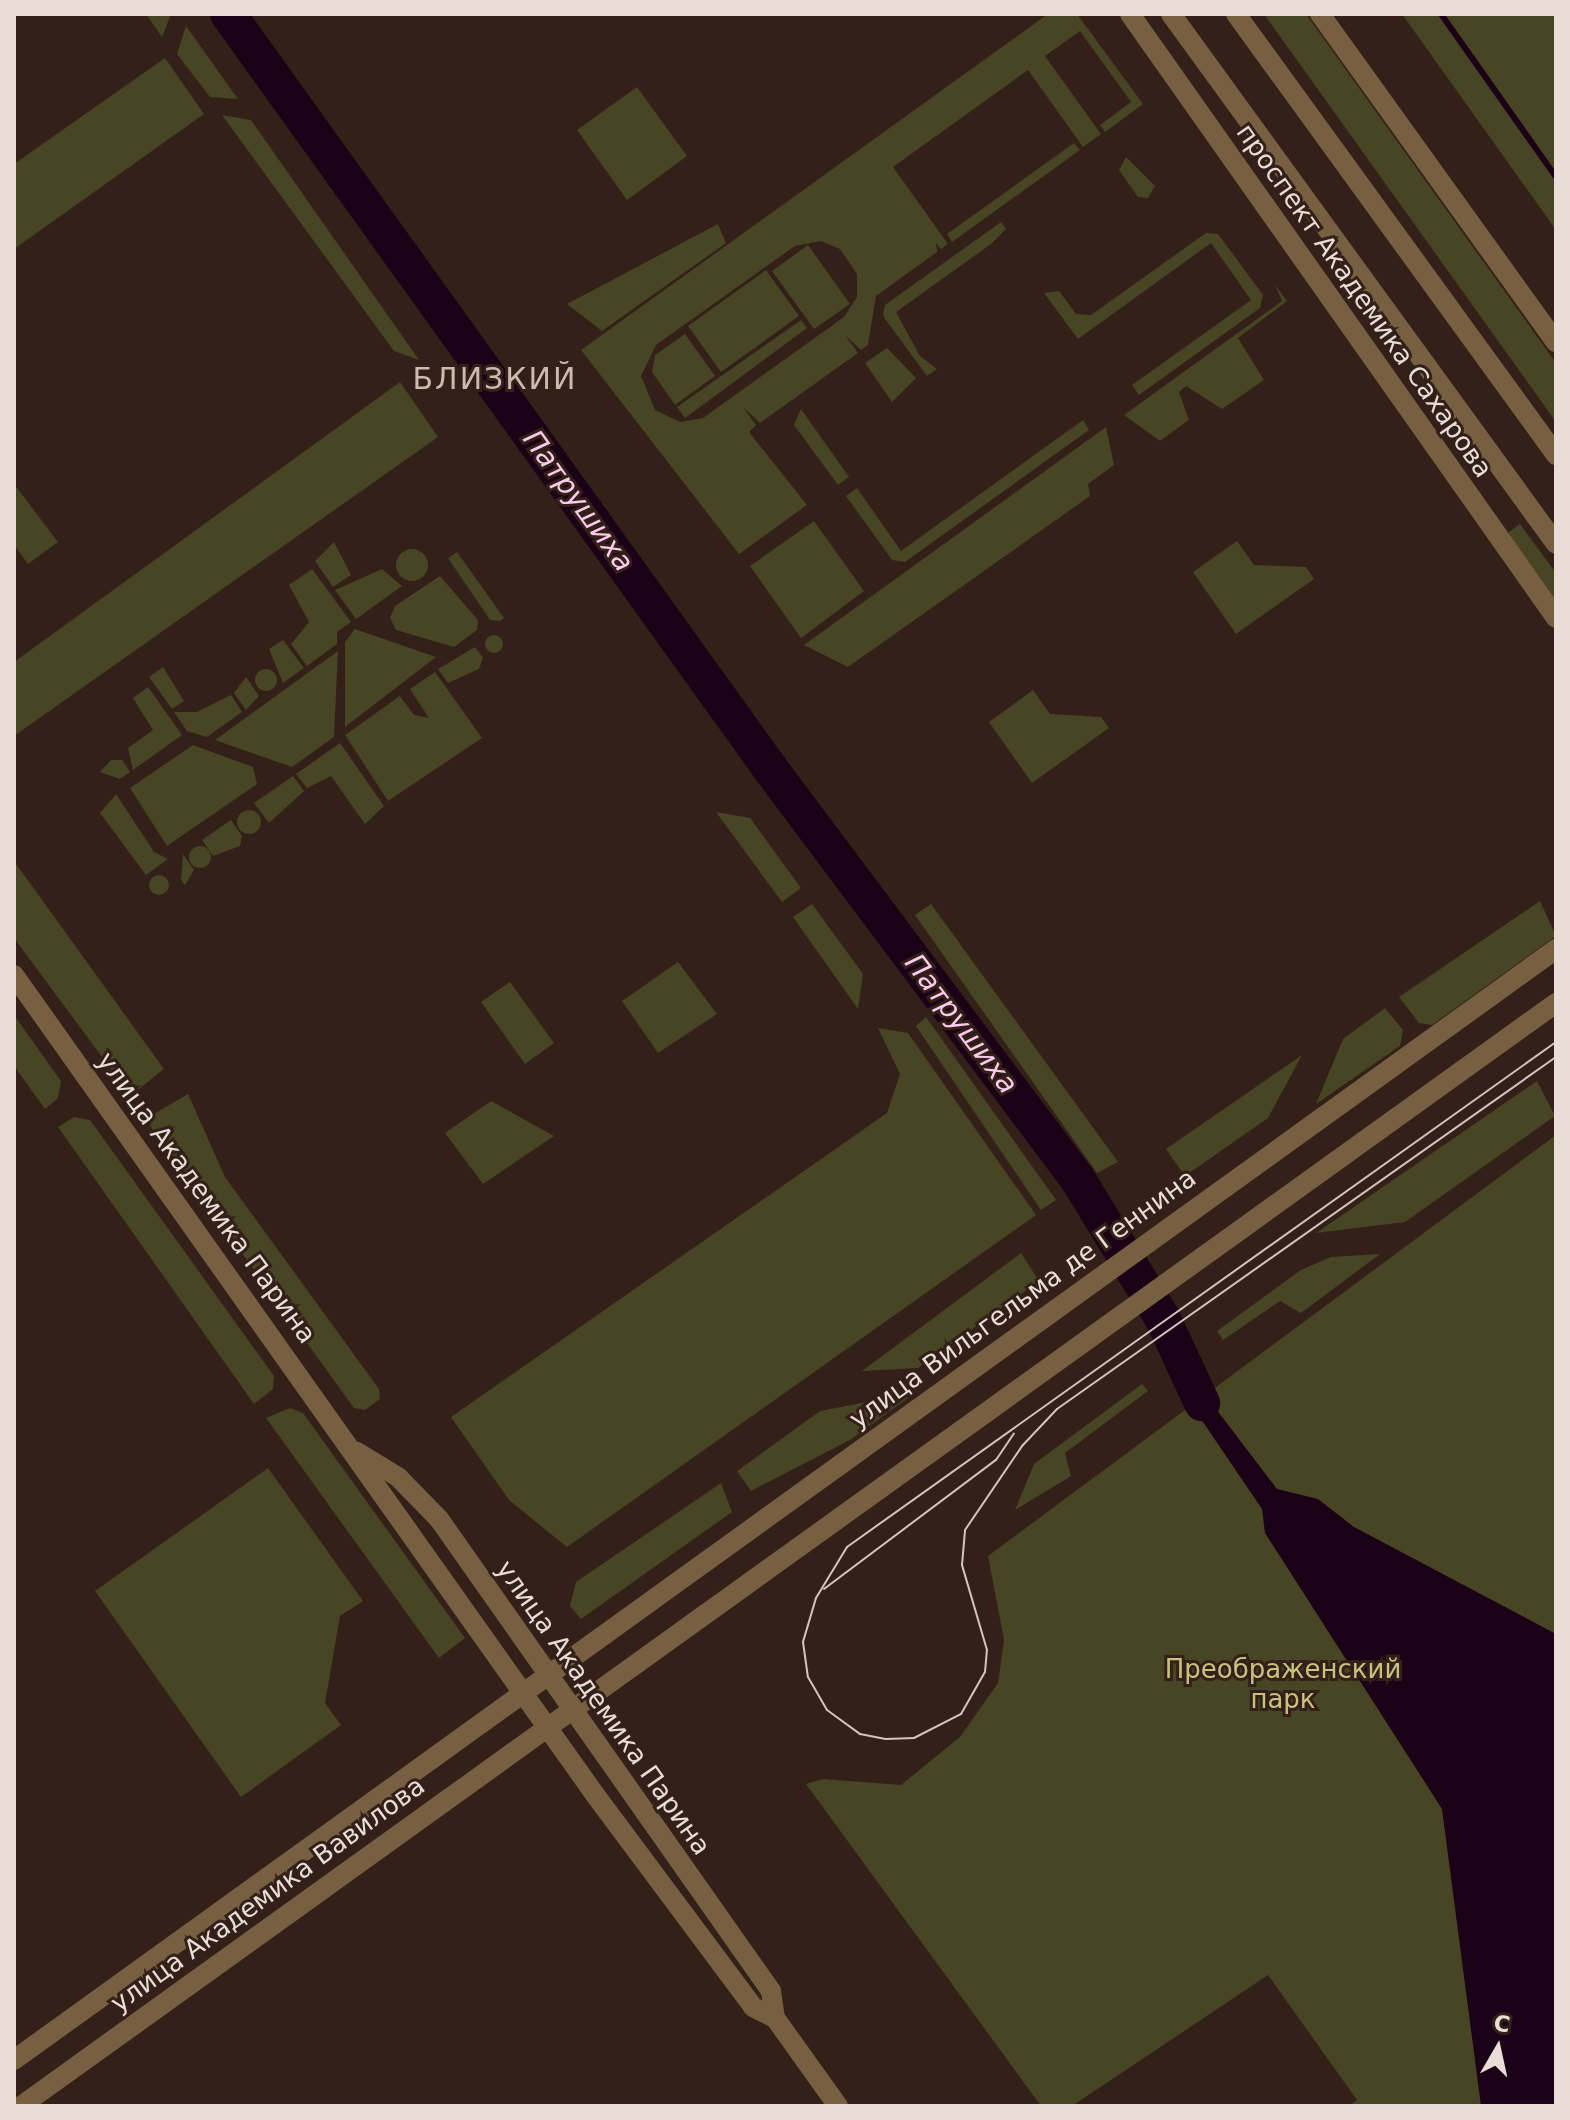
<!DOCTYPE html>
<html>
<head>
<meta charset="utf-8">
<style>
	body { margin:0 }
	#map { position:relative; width:1570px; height:2120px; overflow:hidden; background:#332019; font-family:"DejaVu Sans",sans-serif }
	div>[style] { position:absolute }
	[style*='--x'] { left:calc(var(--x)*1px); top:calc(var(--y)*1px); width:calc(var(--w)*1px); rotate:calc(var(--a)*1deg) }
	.green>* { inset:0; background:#474524 }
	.round { border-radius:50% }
	.water>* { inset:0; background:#1c0216 }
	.stream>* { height:6px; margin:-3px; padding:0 3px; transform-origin:3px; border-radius:3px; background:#1c0216 }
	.river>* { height:36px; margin:-18px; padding:0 18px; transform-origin:18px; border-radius:18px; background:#1c0216 }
	.minor>* { height:20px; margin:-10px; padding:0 10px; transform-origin:10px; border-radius:10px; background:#776041 }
	.tram>* { height:2px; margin:-1px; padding:0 1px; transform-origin:1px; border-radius:1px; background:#d2c4bf }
	span { translate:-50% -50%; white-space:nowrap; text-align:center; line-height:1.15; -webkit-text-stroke:6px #332019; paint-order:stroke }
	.street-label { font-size:26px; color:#eaddd8 }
	.park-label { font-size:26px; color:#c7c37e }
	.water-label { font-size:28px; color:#fccbee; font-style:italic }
	.quarter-label { font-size:30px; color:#d1b8af; letter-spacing:2px }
	.frame { position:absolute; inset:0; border:16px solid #eaddd8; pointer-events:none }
	.north { position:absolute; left:1458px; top:2008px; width:80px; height:80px; -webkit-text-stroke:6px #332019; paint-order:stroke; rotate:9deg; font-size:22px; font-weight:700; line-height:32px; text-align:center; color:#eaddd8 }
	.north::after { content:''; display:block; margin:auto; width:28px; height:36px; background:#eaddd8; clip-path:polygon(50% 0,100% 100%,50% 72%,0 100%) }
</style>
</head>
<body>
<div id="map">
	<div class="green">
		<div style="clip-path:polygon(146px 14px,171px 14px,162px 37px)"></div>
		<div style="clip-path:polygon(evenodd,1048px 14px,1077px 14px,1143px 104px,1105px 132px,1100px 125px,1131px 102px,1080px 31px,1045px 56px,1101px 134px,1083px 147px,1028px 70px,893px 167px,948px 244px,941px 249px,936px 243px,937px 252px,876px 296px,868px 345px,861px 350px,845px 335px,858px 353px,760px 423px,743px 407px,756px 425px,749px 432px,807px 505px,739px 554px,581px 350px,1048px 14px,821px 241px,840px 249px,857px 274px,857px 297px,844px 317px,703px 418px,680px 422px,655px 410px,641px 376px,656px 345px,795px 246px,821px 241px)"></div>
		<div style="clip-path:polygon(1264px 14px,1306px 14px,1556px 363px,1556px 422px)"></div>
		<div style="clip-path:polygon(1402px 14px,1556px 14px,1556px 230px)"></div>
		<div style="clip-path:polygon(186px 26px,238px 99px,210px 97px,177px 54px)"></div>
		<div style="clip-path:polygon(165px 58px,204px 114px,14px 249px,14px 164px)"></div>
		<div style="clip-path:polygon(637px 87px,687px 156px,627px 200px,577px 130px)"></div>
		<div style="clip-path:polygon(222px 115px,251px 120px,419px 360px,394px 351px)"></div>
		<div style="clip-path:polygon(1074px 143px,1080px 150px,952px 242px,947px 234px)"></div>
		<div style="clip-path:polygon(1126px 157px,1155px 186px,1148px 198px,1138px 197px,1119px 170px)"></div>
		<div style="clip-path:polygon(1001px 222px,1006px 229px,991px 244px,896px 312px,920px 356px,937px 369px,927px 376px,883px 316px,885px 305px)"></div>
		<div style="clip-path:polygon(718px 224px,726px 243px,602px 331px,567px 304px)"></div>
		<div style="clip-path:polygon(1206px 233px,1218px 234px,1263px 295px,1260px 308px,1139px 395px,1132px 385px,1251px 300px,1211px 243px,1078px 339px,1044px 293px,1059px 291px,1076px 314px,1091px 315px)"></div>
		<div style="clip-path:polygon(808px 245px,850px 304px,814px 329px,772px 271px)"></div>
		<div style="clip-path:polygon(766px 270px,799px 316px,721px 372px,688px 326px)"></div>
		<div style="clip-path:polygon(1275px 285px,1287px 301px,1238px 338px,1264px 380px,1222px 409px,1186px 386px,1179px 392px,1189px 420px,1160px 441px,1124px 415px,1282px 301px)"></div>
		<div style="clip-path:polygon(801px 320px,807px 328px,685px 418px,677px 407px)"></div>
		<div style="clip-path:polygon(685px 334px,715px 376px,675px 405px,652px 372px,655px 355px)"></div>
		<div style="clip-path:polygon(887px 348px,916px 378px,892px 402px,865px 363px)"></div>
		<div style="clip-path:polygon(400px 382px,438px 437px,14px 736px,14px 662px)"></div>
		<div style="clip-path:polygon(801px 409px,849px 477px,838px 485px,794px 425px)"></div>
		<div style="clip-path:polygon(1083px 420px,1089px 430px,905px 562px,892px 560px,846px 496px,857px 488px,901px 551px)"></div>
		<div style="clip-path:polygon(1106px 427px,1114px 465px,1088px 484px,1090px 496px,848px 667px,804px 645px)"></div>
		<div style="clip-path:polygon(14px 484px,58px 542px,28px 564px,14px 545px)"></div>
		<div style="clip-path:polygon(814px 521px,864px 591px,801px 638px,750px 566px)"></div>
		<div style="clip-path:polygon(1520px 524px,1556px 573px,1556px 604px,1505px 535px)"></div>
		<div style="clip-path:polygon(1237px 541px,1254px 565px,1306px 567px,1314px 579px,1236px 634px,1193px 572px)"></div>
		<div style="clip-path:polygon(334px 542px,351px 575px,333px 587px,315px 561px)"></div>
		<div class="round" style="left:396px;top:549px;width:32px;height:32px"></div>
		<div style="clip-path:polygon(457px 552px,504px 618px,500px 621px,490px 620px,448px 558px)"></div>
		<div style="clip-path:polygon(312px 569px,351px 622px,337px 632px,337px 644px,307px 666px,291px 644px,309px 622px,289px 585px)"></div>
		<div style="clip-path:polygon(382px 569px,402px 586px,356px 619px,335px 590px)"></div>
		<div style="clip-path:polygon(440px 576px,478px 620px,477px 630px,454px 647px,396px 630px,390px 618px,395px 606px)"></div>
		<div style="clip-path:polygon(355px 629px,436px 657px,345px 727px,345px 642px)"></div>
		<div class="round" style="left:485px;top:635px;width:18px;height:18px"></div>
		<div style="clip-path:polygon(283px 640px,304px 668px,283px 683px,269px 649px)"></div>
		<div style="clip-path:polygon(475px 647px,483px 658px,479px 669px,448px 683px,438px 669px)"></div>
		<div style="clip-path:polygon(338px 651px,334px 737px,292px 767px,215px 740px)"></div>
		<div style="clip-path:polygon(163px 667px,184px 701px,172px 709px,149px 677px)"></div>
		<div class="round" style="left:255px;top:669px;width:22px;height:22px"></div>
		<div style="clip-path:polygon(435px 672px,482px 738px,388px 801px,345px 735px,400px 696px,414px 715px,429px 718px,410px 689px)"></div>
		<div style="clip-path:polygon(246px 677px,259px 696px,246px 710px,234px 693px)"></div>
		<div style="clip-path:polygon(148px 687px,182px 735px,133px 770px,128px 748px,153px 730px,133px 698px)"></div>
		<div style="clip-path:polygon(1033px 690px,1050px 714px,1101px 717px,1109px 728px,1032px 783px,989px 722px)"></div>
		<div style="clip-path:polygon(231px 695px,242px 712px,207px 737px,187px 731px,174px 712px,197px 712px)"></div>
		<div style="clip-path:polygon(340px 743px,384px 806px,365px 824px,331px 776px,307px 788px,296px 774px)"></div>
		<div style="clip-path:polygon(193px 745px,253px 767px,257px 784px,167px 846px,130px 788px)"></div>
		<div style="clip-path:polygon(111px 760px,122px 760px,130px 772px,120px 779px,100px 772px)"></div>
		<div style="clip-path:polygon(293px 776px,304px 791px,269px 823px,254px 803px)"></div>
		<div style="clip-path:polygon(116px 794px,154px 852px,168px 859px,146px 875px,100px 813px)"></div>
		<div class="round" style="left:237px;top:810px;width:24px;height:24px"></div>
		<div style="clip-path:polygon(716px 812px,750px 818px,801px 888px,782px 902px)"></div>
		<div style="clip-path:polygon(231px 820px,242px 836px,240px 846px,213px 856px,202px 840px)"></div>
		<div class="round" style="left:189px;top:846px;width:22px;height:22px"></div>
		<div style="clip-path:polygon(183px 854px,194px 870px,185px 885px,181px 880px)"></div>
		<div style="clip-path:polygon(14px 861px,164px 1069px,139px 1089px,125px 1088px,14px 938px)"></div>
		<div class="round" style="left:149px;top:875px;width:20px;height:20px"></div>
		<div style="clip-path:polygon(1540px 901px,1556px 936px,1432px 1025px,1419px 1023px,1399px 997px)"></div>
		<div style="clip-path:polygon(812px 904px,863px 974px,858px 1009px,793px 917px)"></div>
		<div style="clip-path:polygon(931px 904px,1118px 1162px,1097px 1173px,915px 915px)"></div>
		<div style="clip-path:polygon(678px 962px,717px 1014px,658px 1053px,622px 1001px)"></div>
		<div style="clip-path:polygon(510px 982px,554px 1043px,525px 1064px,481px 1002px)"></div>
		<div style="clip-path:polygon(1385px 1008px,1403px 1030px,1400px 1046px,1316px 1104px,1343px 1039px)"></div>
		<div style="clip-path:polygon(14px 1015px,61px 1081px,58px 1098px,45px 1109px,14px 1066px)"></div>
		<div style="clip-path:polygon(926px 1017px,1056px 1200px,1041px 1210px,916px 1026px)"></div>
		<div style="clip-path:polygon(878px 1028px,908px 1033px,1036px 1215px,567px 1547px,509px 1500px,451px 1417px,887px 1113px,900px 1074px)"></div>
		<div style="clip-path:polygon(1302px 1055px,1268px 1118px,1185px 1176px,1166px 1149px)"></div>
		<div style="clip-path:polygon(1537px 1081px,1555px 1116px,1405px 1222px,1316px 1233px)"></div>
		<div style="clip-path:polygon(188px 1094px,225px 1177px,379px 1389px,380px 1399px,365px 1410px,354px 1408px,150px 1126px,154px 1114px)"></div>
		<div style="clip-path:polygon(491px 1101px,554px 1136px,483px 1184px,445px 1133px)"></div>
		<div style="clip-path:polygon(74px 1117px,90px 1120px,274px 1376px,273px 1389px,254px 1404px,58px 1127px)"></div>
		<div style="clip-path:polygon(1556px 1135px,1556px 2106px,1349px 2106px,1357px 2100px,1268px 1975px,1072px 2106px,1041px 2106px,806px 1784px,823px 1779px,901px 1785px,960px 1737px,998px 1683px,1004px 1640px,988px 1556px)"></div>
		<div style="clip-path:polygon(1021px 1253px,1039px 1281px,918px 1368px,862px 1371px)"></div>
		<div style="clip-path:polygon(1380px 1254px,1301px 1313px,1280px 1301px,1223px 1340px,1217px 1331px,1301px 1270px,1331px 1257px)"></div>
		<div style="clip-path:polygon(1142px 1384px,1148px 1391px,1065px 1453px,1071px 1476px,1015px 1510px,1034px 1464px)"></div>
		<div style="clip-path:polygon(903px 1395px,908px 1398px,850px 1440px,751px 1491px,737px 1471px,820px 1411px)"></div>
		<div style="clip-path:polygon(290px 1408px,303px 1413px,465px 1638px,439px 1658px,266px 1418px)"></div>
		<div style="clip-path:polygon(268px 1468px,363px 1601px,340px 1616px,325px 1703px,341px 1725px,241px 1797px,95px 1591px)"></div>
		<div style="clip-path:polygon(721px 1483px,732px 1512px,581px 1619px,570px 1606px,576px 1582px)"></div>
	</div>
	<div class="water">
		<div style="clip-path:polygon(1190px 1353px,1216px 1409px,1277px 1489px,1318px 1499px,1354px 1527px,1556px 1634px,1556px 2106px,1481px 2106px,1442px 1809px,1265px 1533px,1262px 1509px,1167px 1369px)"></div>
	</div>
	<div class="stream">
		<div style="--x:1441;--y:14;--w:199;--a:54.8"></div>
	</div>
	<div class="river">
		<div style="--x:228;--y:14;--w:927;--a:54.3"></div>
		<div style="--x:769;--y:767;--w:517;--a:53.17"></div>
		<div style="--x:1079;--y:1181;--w:162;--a:58.7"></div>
		<div style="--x:1163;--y:1319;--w:93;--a:65.1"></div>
	</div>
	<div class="minor">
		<div style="--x:1130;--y:14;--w:739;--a:54.8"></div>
		<div style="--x:1171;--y:14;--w:655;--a:54"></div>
		<div style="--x:1236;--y:14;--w:545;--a:54.03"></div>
		<div style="--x:1320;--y:14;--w:404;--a:54.3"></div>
		<div style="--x:14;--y:975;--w:1006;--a:54.67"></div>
		<div style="--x:596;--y:1796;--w:263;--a:53.3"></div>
		<div style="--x:753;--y:2007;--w:25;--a:27"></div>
		<div style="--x:775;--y:2018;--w:108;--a:54.4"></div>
		<div style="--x:357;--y:1452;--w:48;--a:31.4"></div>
		<div style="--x:398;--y:1477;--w:59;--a:45.7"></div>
		<div style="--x:439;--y:1519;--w:577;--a:54.88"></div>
		<div style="--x:771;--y:1991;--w:27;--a:82"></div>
		<div style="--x:14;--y:2060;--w:1901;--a:-35.77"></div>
		<div style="--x:21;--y:2106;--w:1890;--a:-35.7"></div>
	</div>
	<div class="tram">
		<div style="--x:1556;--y:1042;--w:870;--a:144.54"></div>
		<div style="--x:847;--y:1547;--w:60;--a:121.3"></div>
		<div style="--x:816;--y:1598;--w:46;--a:106.5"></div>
		<div style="--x:803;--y:1642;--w:35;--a:82"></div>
		<div style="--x:808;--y:1677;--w:38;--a:60"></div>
		<div style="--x:827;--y:1710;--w:41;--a:36"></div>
		<div style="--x:860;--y:1734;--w:26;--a:11"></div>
		<div style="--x:886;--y:1739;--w:28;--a:-2"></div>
		<div style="--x:914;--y:1738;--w:53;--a:-27.1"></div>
		<div style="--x:961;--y:1714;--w:48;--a:-60.3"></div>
		<div style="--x:985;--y:1672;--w:22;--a:-85"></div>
		<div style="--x:987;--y:1650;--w:89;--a:-106.4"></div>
		<div style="--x:962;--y:1565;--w:35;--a:-85"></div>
		<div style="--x:965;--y:1530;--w:102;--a:-55.8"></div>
		<div style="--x:1022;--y:1446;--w:51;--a:-46.6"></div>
		<div style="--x:1057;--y:1409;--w:611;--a:-35.2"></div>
		<div style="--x:824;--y:1589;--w:215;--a:-36.9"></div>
		<div style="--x:996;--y:1460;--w:32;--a:-56"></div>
	</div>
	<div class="street-label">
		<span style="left:1364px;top:301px;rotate:55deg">проспект Академика Сахарова</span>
		<span style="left:206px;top:1198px;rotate:54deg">улица Академика Парина</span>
		<span style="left:1023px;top:1299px;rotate:-36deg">улица Вильгельма де Геннина</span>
		<span style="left:603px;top:1708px;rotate:55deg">улица Академика Парина</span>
		<span style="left:268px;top:1895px;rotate:-36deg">улица Академика Вавилова</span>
	</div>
	<div class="park-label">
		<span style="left:1283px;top:1685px">Преображенский<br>парк</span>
	</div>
	<div class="water-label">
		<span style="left:578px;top:501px;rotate:54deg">Патрушиха</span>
		<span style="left:961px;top:1024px;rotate:53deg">Патрушиха</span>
	</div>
	<div class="quarter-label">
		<span style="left:495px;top:379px">БЛИЗКИЙ</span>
	</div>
	<div class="frame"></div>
	<div class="north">С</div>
</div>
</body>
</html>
